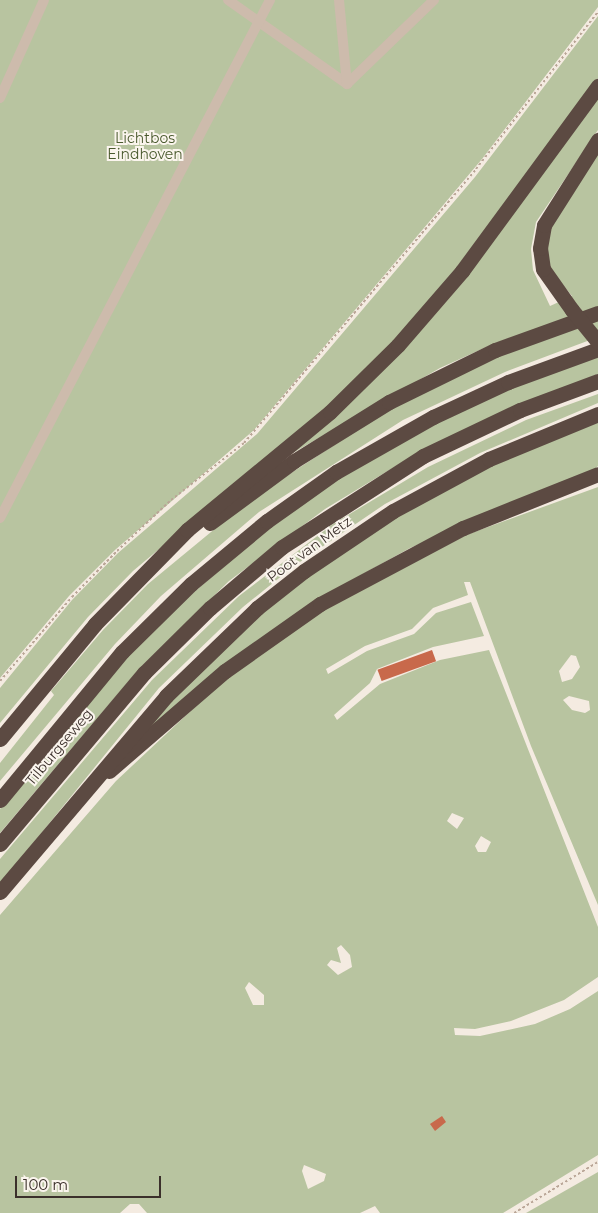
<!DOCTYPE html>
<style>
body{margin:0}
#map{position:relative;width:598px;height:1213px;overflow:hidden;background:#f4ebe1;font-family:Montserrat,sans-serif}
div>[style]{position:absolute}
.green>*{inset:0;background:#b8c4a0}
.building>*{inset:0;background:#c8694b;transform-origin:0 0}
.path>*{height:2px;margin-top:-1px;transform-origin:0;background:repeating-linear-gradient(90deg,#b9a596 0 2.5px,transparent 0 5px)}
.street>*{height:10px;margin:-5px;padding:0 5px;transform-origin:5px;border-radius:5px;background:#cdbbac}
.highway>*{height:15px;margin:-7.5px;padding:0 7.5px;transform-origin:7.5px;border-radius:7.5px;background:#5c4a42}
.highway-bridge>*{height:15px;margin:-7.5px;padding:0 7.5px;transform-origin:7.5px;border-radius:7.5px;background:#5c4a42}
span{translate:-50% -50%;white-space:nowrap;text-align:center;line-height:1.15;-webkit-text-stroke:4px #fbf5ee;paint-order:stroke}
.park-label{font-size:14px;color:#4a5a2e}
.street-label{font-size:14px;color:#3b302b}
.scale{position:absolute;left:15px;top:1176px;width:146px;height:22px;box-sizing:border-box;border:2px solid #3b302b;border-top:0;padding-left:6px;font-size:15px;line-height:18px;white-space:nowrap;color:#3b302b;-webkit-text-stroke:4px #fbf5ee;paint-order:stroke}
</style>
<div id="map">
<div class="green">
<i style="clip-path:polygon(0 0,598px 0,598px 7px,482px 159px,254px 430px,115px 550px,69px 596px,0 678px)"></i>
<i style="clip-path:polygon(598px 16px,598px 78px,457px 267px,395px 340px,327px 408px,133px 571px,88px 617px,0 723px,0 688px,72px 600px,118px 553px,257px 434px,475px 177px)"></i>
<i style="clip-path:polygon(598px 96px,598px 130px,536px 222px,531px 249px,533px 270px,550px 306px,572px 296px,550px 269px,547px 249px,551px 227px,598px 150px,598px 307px,493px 344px,440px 368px,291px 454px,334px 417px)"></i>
<i style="clip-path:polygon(598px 318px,598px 337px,505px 372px,403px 420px,259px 512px,161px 596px,115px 644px,0 781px,0 763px,54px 695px,51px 691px,103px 630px,148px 584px,251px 499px,393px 407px,497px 355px)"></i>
<i style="clip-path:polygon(598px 356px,598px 374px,419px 452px,325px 509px,229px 581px,139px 669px,0 833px,0 809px,127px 657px,172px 611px,270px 527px,315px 493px,410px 436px,510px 388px)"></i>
<i style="clip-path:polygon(598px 394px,598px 403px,480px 453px,385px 504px,294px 566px,243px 607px,159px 688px,0 884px,0 859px,152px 680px,239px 596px,333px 524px,428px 467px,526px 420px)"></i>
<i style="clip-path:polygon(598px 419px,598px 466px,594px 470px,410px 548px,318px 599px,107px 773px,172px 700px,252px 621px,303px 579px,394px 518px,485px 467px)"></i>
<i style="clip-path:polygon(evenodd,598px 487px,598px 905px,531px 746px,470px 582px,464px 582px,468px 595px,433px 608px,412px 629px,365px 646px,326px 669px,328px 674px,367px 651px,414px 634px,436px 613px,471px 602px,484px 636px,433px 647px,377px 669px,370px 683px,334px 715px,337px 720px,380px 684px,440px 660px,489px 650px,598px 927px,598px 977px,564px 1000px,511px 1021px,475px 1029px,454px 1028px,455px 1035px,480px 1036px,535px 1024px,570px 1009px,598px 991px,598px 1155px,503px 1213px,380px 1213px,375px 1206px,360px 1213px,147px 1213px,139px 1204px,130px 1204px,120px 1213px,0 1213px,0 915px,116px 781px,228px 676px,323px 609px,466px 535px,598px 487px,571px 655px,576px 656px,580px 667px,572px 679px,562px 682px,559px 671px,571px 655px,598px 487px,569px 696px,589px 701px,590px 710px,585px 713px,572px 710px,563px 700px,569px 696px,598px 487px,452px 813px,464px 818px,457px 829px,447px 821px,452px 813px,598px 487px,481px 836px,491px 842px,486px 852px,478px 852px,475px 846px,481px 836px,598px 487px,341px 945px,350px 955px,352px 967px,338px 975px,327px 965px,331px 960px,341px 963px,337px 948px,341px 945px,598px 487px,249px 982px,264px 995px,264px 1005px,253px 1005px,245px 988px,249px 982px,598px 487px,304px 1165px,326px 1174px,324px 1181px,308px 1189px,302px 1171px,304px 1165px)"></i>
<i style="clip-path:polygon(598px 1172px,598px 1213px,526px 1213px)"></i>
</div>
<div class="building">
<i style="left:432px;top:650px;width:12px;height:58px;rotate:70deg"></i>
<i style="clip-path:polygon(442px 1116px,446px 1122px,435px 1131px,430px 1124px)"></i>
</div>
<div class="path">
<i style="left:0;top:681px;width:111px;rotate:-49.4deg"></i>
<i style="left:72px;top:597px;width:64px;rotate:-45.6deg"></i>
<i style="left:117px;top:551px;width:74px;rotate:-43.4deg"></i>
<i style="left:171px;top:500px;width:93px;rotate:-38deg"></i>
<i style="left:244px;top:443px;width:359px;rotate:-49.7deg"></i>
<i style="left:476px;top:169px;width:199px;rotate:-52.2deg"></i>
<i style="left:514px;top:1213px;width:98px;rotate:-31.3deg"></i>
</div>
<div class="street">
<i style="left:228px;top:0;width:146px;rotate:35.2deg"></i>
<i style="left:339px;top:0;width:84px;rotate:84.6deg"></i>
<i style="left:347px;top:84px;width:121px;rotate:-44deg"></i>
<i style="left:0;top:98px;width:107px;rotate:-65.8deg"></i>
<i style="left:0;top:518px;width:584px;rotate:-62.47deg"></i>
</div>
<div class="highway">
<i style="left:572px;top:310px;width:50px;rotate:-125.3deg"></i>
<i style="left:543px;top:269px;width:21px;rotate:-98deg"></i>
<i style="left:540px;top:248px;width:23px;rotate:-80deg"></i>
<i style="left:544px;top:225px;width:101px;rotate:-57.6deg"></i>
<i style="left:210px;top:523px;width:104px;rotate:-36.4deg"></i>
<i style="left:294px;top:461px;width:112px;rotate:-31.8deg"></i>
<i style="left:389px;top:402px;width:118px;rotate:-26.1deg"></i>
<i style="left:495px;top:350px;width:109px;rotate:-19.8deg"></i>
<i style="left:0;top:739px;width:149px;rotate:-50.4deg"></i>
<i style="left:95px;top:624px;width:132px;rotate:-45.6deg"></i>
<i style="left:187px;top:530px;width:185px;rotate:-39.5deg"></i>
<i style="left:330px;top:412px;width:95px;rotate:-44.6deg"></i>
<i style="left:398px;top:345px;width:98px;rotate:-49.1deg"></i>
<i style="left:462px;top:271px;width:230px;rotate:-53.7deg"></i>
<i style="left:109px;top:771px;width:153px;rotate:-40.8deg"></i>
<i style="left:225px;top:671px;width:116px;rotate:-35.2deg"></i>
<i style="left:320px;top:604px;width:162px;rotate:-28deg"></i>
<i style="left:463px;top:528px;width:145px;rotate:-21.8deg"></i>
<i style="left:0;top:800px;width:192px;rotate:-50.5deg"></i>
<i style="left:122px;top:652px;width:97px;rotate:-44.6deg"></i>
<i style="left:191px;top:584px;width:99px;rotate:-39.7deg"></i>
<i style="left:267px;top:521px;width:85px;rotate:-35.4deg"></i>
<i style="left:336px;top:472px;width:112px;rotate:-29.6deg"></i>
<i style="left:433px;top:417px;width:83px;rotate:-25deg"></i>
<i style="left:508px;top:382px;width:96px;rotate:-20.1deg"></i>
<i style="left:0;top:844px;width:224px;rotate:-49.9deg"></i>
<i style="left:144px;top:673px;width:93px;rotate:-44.6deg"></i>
<i style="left:210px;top:608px;width:94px;rotate:-40.3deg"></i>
<i style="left:282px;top:547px;width:168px;rotate:-32.8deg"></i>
<i style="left:423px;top:456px;width:107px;rotate:-25.4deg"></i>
<i style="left:520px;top:410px;width:83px;rotate:-20.4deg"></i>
<i style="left:0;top:892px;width:257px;rotate:-49.7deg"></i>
<i style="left:166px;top:696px;width:127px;rotate:-44deg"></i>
<i style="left:257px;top:608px;width:60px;rotate:-38.2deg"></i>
<i style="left:304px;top:571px;width:107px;rotate:-34deg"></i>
<i style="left:393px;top:511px;width:109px;rotate:-28.4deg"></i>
<i style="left:489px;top:459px;width:118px;rotate:-22.4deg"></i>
</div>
<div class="highway-bridge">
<i style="left:572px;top:310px;width:41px;rotate:50.9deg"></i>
</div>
<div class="park-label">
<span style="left:145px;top:146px">Lichtbos<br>Eindhoven</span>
</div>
<div class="street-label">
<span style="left:309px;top:549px;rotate:-36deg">Poot van Metz</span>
<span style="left:59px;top:747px;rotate:-50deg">Tilburgseweg</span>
</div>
<div class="scale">100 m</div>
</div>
